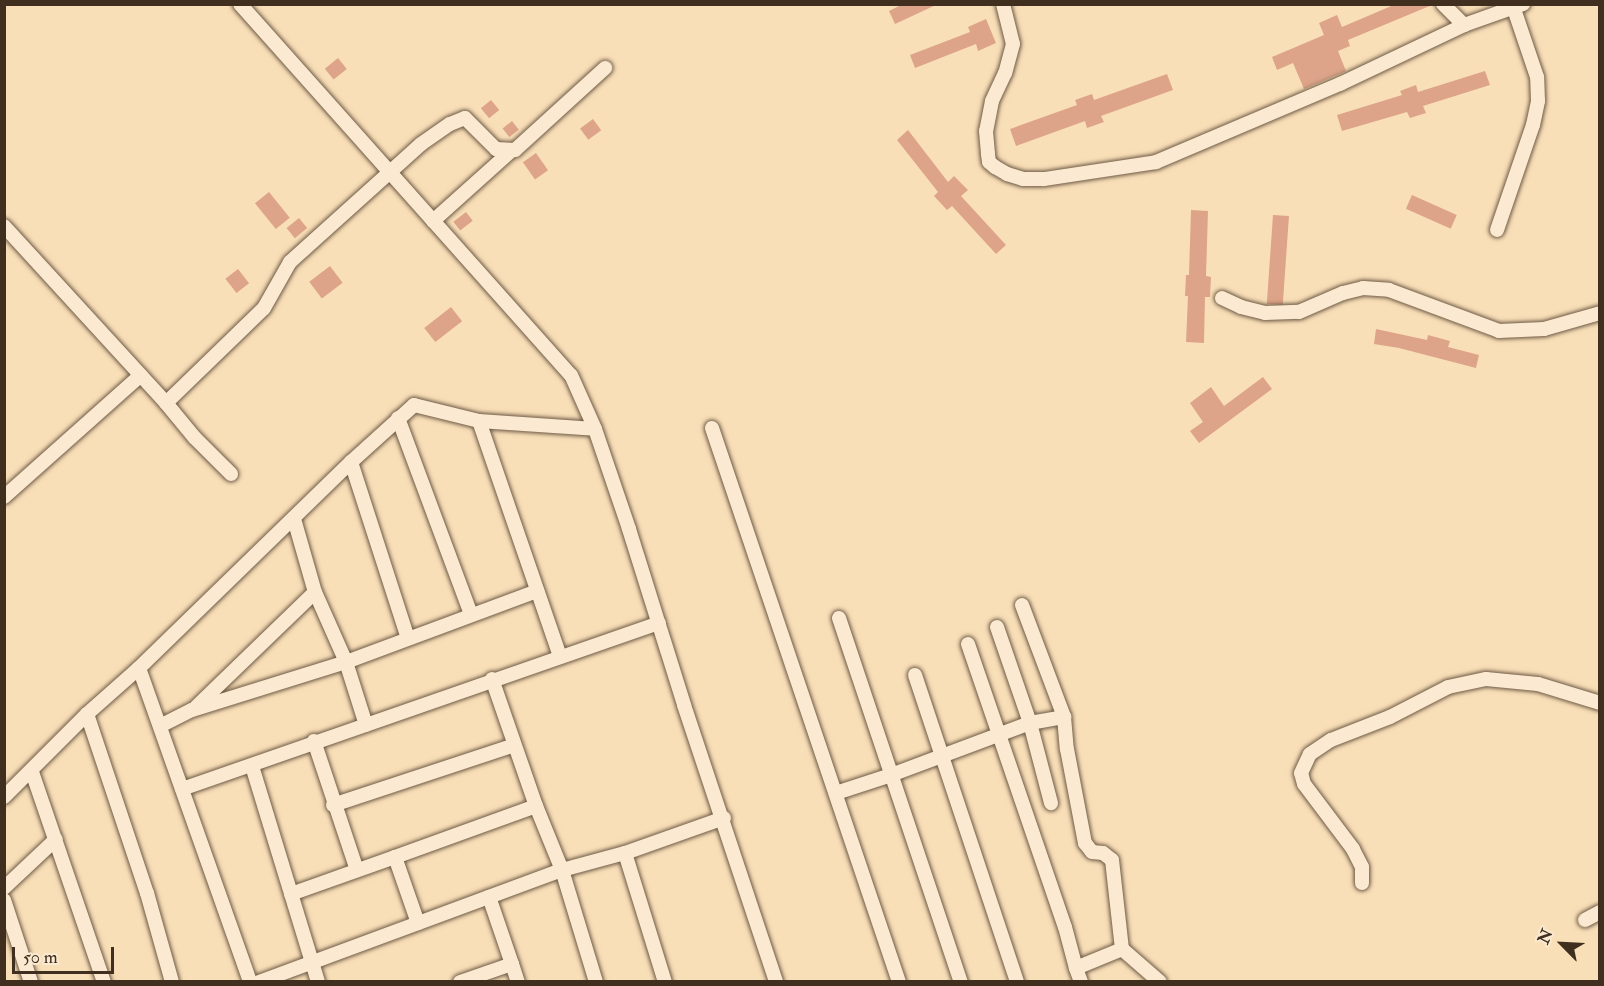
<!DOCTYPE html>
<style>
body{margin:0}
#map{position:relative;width:1604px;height:986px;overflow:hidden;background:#f9dfb8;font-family:"IM FELL Double Pica",serif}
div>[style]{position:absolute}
.building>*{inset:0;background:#dda489;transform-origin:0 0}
.roads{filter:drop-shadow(0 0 2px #6e5a45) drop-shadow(0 0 2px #6e5a45)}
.minor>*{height:14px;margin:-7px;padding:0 7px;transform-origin:7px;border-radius:7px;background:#fbead1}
span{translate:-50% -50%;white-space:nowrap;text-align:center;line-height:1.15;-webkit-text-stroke:6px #fbead1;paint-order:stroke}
.frame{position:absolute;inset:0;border:6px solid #402e1f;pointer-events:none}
.north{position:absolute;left:1532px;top:914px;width:60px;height:60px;-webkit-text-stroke:4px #fbead1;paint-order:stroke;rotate:294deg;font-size:16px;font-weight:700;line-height:24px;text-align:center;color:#402e1f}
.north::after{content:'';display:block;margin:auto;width:21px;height:27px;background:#402e1f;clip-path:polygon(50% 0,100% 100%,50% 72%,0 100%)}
.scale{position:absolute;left:12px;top:947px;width:102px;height:27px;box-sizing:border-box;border:3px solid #402e1f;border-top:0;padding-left:8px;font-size:18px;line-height:21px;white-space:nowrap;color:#402e1f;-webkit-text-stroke:4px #fbead1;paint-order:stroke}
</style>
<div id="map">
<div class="building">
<i style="clip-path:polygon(903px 4px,938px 4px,895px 24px,889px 11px)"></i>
<i style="clip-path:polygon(1396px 4px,1432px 5px,1348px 40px,1350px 46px,1338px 51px,1346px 71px,1304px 89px,1293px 63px,1277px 70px,1272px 57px,1324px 35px,1319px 23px,1337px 15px,1342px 27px)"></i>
<i style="clip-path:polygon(986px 19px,996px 43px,978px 51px,976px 44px,915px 68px,910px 55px,970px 32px,968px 27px)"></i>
<i style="left:338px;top:58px;width:14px;height:17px;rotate:51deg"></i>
<i style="clip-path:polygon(1485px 71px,1490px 85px,1423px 106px,1426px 113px,1410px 118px,1407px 112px,1342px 131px,1337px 115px,1402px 95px,1400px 91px,1416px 85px,1418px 92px)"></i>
<i style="clip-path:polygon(1167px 74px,1173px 90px,1101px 116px,1104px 122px,1087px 128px,1085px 121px,1016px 146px,1010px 129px,1077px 105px,1075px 100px,1092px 94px,1094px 100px)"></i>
<i style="left:491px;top:100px;width:13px;height:13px;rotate:51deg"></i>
<i style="left:593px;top:119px;width:14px;height:16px;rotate:54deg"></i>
<i style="left:512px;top:121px;width:11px;height:12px;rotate:52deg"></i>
<i style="clip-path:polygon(908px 130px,948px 182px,954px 176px,968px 190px,961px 196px,1006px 245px,996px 254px,952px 206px,947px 210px,934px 196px,938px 192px,897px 140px)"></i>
<i style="left:536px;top:153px;width:21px;height:16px;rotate:55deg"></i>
<i style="left:269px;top:192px;width:33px;height:18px;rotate:51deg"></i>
<i style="left:1412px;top:195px;width:49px;height:15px;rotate:24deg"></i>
<i style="clip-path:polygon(1191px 210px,1208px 211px,1206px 276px,1211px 277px,1210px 297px,1205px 297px,1204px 343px,1186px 342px,1188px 296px,1185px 296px,1186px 275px,1189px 275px)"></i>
<i style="left:466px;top:212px;width:11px;height:16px;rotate:52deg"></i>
<i style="left:1273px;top:215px;width:16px;height:89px;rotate:4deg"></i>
<i style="left:299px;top:218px;width:13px;height:16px;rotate:51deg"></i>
<i style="left:330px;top:266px;width:21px;height:26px;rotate:53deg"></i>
<i style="left:238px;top:269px;width:18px;height:16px;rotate:52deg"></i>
<i style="left:451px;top:307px;width:18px;height:34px;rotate:52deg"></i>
<i style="clip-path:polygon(1376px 329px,1427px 340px,1428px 335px,1450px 341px,1448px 347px,1479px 355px,1476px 368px,1399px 348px,1374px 344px)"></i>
<i style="clip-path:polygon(1263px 377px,1272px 389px,1199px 443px,1190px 431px,1203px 422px,1190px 403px,1211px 387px,1224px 406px)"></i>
</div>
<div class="roads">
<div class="minor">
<i style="left:240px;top:4px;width:497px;rotate:48.3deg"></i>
<i style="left:571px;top:375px;width:59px;rotate:66deg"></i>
<i style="left:595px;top:429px;width:106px;rotate:71.2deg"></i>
<i style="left:629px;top:529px;width:184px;rotate:72.6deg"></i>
<i style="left:684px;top:705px;width:292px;rotate:71.6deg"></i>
<i style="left:1003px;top:4px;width:41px;rotate:76deg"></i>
<i style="left:1013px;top:44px;width:30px;rotate:105deg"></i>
<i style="left:1005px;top:73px;width:31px;rotate:115deg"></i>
<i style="left:992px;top:101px;width:31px;rotate:101deg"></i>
<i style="left:986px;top:131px;width:23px;rotate:85deg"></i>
<i style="left:988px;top:154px;width:8px;rotate:83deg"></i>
<i style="left:989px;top:162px;width:8px;rotate:40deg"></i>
<i style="left:995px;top:167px;width:14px;rotate:30deg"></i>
<i style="left:1007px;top:174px;width:17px;rotate:17deg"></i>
<i style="left:1023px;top:179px;width:21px"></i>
<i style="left:1044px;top:179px;width:113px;rotate:-8.6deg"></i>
<i style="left:1156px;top:162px;width:200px;rotate:-23deg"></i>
<i style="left:1340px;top:84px;width:137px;rotate:-25.4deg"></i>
<i style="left:1464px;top:25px;width:63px;rotate:-19.6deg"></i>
<i style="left:1443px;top:4px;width:30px;rotate:45deg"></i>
<i style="left:433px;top:221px;width:105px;rotate:-41.9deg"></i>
<i style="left:4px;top:226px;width:240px;rotate:47.5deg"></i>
<i style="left:166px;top:403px;width:136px;rotate:-44.1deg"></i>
<i style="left:264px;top:308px;width:53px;rotate:-60.5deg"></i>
<i style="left:290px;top:262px;width:176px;rotate:-42deg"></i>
<i style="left:421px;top:144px;width:35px;rotate:-35deg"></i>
<i style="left:450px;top:124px;width:16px;rotate:-22deg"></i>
<i style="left:465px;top:118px;width:44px;rotate:45deg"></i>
<i style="left:496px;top:149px;width:19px;rotate:3deg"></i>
<i style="left:515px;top:150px;width:122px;rotate:-42.3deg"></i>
<i style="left:1497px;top:230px;width:111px;rotate:-71.1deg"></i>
<i style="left:1533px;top:125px;width:25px;rotate:-78deg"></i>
<i style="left:1538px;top:101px;width:24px;rotate:-92deg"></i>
<i style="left:1537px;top:77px;width:72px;rotate:-108.7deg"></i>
<i style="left:1222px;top:298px;width:21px;rotate:25deg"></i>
<i style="left:1241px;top:307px;width:25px;rotate:14deg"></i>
<i style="left:1265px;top:313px;width:34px;rotate:-2deg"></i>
<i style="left:1299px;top:312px;width:48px;rotate:-23.4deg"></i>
<i style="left:1343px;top:293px;width:21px;rotate:-14deg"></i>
<i style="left:1363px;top:288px;width:26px;rotate:4deg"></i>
<i style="left:1389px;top:290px;width:117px;rotate:20.4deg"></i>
<i style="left:1499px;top:331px;width:45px;rotate:-2.5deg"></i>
<i style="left:1544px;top:329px;width:58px;rotate:-15.9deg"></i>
<i style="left:166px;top:403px;width:45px;rotate:50.4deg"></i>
<i style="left:195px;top:438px;width:51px;rotate:45deg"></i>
<i style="left:398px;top:418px;width:209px;rotate:69.6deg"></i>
<i style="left:479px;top:421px;width:249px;rotate:71deg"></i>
<i style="left:712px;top:428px;width:585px;rotate:71.35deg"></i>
<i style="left:351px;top:462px;width:185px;rotate:72.1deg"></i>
<i style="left:4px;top:497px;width:183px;rotate:-41.7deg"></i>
<i style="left:294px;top:519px;width:76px;rotate:74deg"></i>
<i style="left:315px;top:592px;width:77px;rotate:66.1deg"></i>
<i style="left:346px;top:662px;width:66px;rotate:72.4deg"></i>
<i style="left:1022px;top:605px;width:120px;rotate:69.4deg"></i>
<i style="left:1064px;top:717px;width:32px;rotate:85deg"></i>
<i style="left:1067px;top:749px;width:96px;rotate:79.2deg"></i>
<i style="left:1085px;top:843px;width:11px;rotate:52deg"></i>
<i style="left:1092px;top:852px;width:11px;rotate:5deg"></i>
<i style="left:1103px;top:853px;width:11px;rotate:38deg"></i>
<i style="left:1112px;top:860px;width:90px;rotate:83.6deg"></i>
<i style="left:839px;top:618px;width:384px;rotate:71.5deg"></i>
<i style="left:997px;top:627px;width:102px;rotate:71deg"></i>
<i style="left:1030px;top:723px;width:83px;rotate:75.3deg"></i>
<i style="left:968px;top:644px;width:299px;rotate:71.1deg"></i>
<i style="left:1065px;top:927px;width:42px;rotate:75deg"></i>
<i style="left:139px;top:668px;width:333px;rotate:70.5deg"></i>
<i style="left:915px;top:675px;width:324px;rotate:71.6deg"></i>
<i style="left:492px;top:679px;width:134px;rotate:70.9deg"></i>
<i style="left:536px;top:806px;width:69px;rotate:67.9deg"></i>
<i style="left:562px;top:870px;width:117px;rotate:73.1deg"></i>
<i style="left:196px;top:707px;width:165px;rotate:-44deg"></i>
<i style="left:87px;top:714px;width:189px;rotate:71.5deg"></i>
<i style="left:147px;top:893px;width:92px;rotate:74.3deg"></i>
<i style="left:160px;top:726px;width:36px;rotate:-27deg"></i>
<i style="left:192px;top:710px;width:161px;rotate:-17.3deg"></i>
<i style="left:346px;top:662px;width:204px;rotate:-20.4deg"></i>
<i style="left:314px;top:741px;width:136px;rotate:71.6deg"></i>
<i style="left:252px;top:766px;width:226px;rotate:73deg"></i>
<i style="left:32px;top:772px;width:222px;rotate:71.1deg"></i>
<i style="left:182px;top:789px;width:505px;rotate:-19.19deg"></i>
<i style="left:836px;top:793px;width:58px;rotate:-18.1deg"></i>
<i style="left:891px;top:775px;width:148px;rotate:-20.5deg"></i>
<i style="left:1030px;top:723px;width:35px;rotate:-10deg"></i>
<i style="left:4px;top:797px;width:117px;rotate:-45deg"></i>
<i style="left:87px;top:714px;width:69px;rotate:-41.5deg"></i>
<i style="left:139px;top:668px;width:296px;rotate:-44.2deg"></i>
<i style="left:351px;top:462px;width:85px;rotate:-42.1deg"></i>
<i style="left:414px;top:405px;width:67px;rotate:13.8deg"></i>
<i style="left:479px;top:421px;width:116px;rotate:3.9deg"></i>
<i style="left:333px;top:805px;width:191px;rotate:-18.3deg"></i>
<i style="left:625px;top:853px;width:135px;rotate:72.8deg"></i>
<i style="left:395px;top:857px;width:150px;rotate:-19.9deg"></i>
<i style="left:1362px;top:883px;width:16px;rotate:-90deg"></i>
<i style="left:1362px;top:867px;width:20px;rotate:-117deg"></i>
<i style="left:1353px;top:849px;width:81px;rotate:-127deg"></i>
<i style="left:1304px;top:784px;width:11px;rotate:-105deg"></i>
<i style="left:1301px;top:773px;width:21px;rotate:-65deg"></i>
<i style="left:1310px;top:754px;width:25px;rotate:-34deg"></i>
<i style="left:1331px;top:740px;width:63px;rotate:-21.3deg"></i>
<i style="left:1390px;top:717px;width:65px;rotate:-27.3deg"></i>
<i style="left:1448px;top:687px;width:39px;rotate:-12deg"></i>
<i style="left:1486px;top:679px;width:52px;rotate:5.5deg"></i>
<i style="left:1538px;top:684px;width:65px;rotate:17deg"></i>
<i style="left:4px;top:888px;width:71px;rotate:-43.3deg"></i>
<i style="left:291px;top:894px;width:110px;rotate:-19.6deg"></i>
<i style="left:395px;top:857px;width:70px;rotate:70.8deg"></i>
<i style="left:4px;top:900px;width:86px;rotate:71.8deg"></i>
<i style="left:1585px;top:920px;width:17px;rotate:-28deg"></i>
<i style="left:512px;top:964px;width:19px;rotate:72deg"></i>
<i style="left:259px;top:982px;width:323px;rotate:-20.3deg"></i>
<i style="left:562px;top:870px;width:65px;rotate:-15.1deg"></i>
<i style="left:625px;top:853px;width:105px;rotate:-19.5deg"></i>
<i style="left:460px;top:982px;width:55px;rotate:-19.1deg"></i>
<i style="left:512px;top:964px;width:71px;rotate:-108.9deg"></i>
<i style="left:1081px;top:982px;width:15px;rotate:-110deg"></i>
<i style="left:1076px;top:968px;width:50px;rotate:-22.4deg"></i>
<i style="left:1122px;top:949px;width:50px;rotate:41deg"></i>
</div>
</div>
<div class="frame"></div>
<div class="north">N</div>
<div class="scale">50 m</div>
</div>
